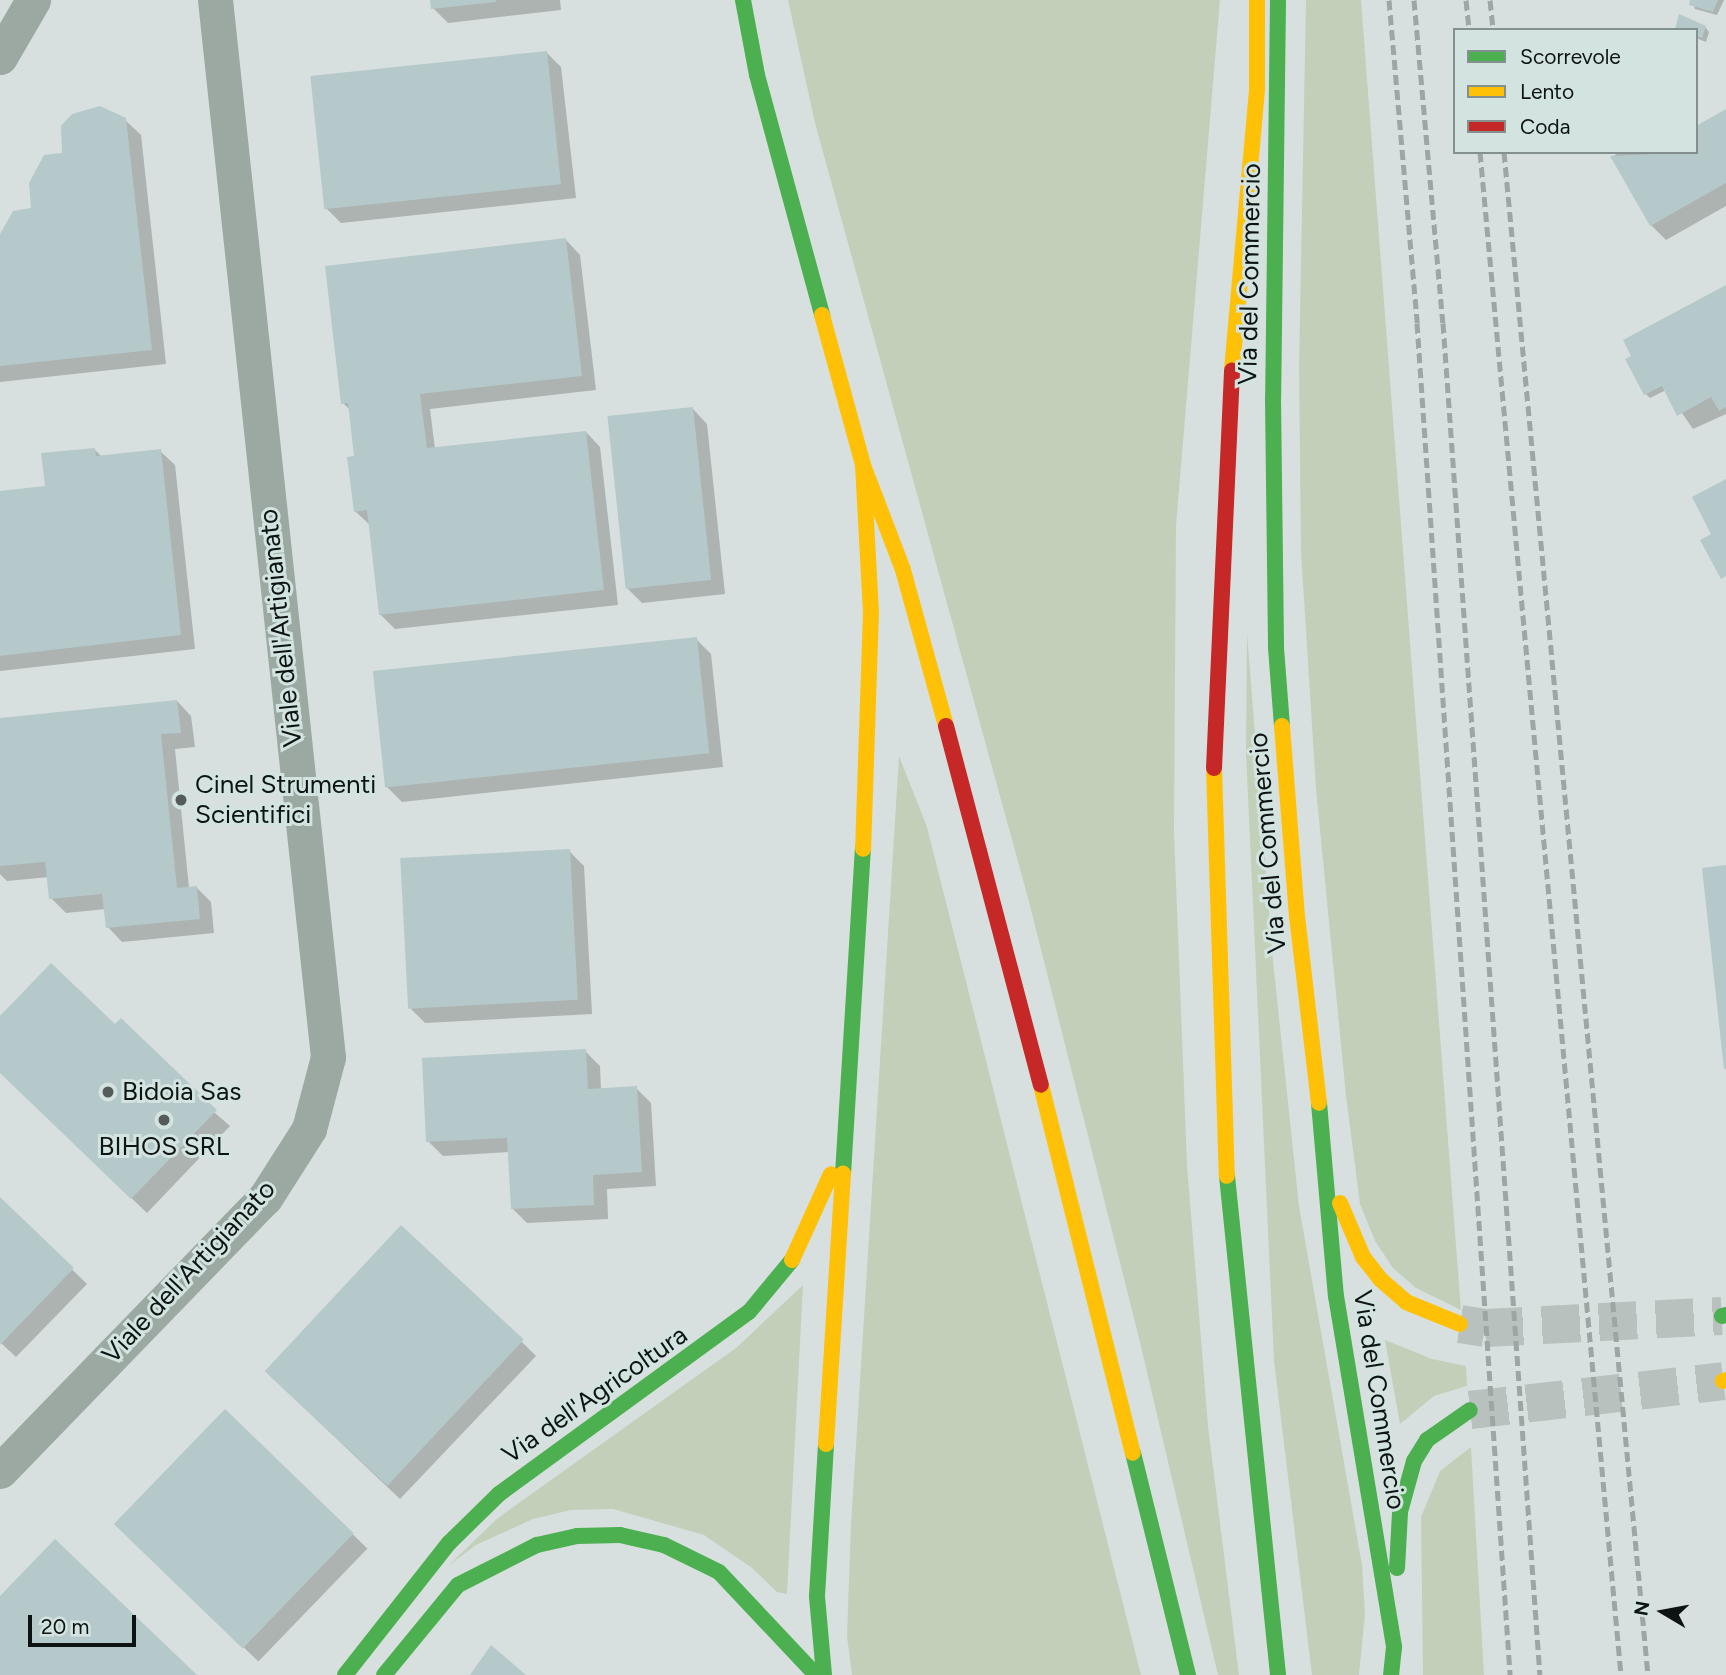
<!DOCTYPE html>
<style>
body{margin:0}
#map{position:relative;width:1726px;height:1675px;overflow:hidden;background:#d7e0de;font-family:Figtree,sans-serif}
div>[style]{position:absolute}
.green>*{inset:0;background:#c3d0b9}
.shadow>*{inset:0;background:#0003;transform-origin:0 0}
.building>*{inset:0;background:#b5c8ca;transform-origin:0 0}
.primary-tunnel>*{height:38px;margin-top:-19px;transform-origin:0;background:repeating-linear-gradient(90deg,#b9c1bf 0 38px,transparent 0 57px)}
.street>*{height:35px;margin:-17.5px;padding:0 17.5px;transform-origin:17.5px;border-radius:17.5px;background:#9ca9a2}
.fast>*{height:16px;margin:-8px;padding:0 8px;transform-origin:8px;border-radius:8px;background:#4caf50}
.slow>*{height:16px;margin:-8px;padding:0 8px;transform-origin:8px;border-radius:8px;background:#ffc107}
.jam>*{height:16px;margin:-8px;padding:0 8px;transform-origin:8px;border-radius:8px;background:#c62828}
.rail>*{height:5px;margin-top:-2.5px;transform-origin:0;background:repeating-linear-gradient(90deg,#9da6a2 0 10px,transparent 0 15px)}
.dots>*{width:19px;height:19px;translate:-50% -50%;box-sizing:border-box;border:4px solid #d3e4e0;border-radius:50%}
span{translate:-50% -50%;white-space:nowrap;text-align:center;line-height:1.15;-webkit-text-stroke:6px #d3e4e0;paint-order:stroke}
.street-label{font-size:26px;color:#0d1312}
.poi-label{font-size:26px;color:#0d1312}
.left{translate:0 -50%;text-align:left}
.legend{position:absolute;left:1453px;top:28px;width:245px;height:126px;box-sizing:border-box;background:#d3e4e0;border:2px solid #84908e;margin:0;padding:9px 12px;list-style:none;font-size:21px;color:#0d1312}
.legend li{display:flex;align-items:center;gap:14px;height:35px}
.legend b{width:35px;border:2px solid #84908e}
.north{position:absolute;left:1628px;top:1577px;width:70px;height:70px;-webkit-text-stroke:5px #d3e4e0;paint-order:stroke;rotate:280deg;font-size:19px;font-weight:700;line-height:28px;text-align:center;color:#0d1312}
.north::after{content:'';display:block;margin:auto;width:24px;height:32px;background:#0d1312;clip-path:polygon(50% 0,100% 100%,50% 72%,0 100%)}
.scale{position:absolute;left:28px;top:1615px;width:108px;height:32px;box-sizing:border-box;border:4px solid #0d1312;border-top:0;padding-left:9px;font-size:21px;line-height:24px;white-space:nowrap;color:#0d1312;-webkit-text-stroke:5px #d3e4e0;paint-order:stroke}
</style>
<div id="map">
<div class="green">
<i style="clip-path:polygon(788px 0,1220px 0,1176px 526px,1174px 832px,1187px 1164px,1208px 1426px,1239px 1675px,1218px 1675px,1139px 1338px,1028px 898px,815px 123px)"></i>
<i style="clip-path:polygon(1306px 0,1361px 0,1461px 1310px,1416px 1288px,1393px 1268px,1375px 1241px,1360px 1204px,1346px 1096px,1316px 789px,1301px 552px,1299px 368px)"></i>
<i style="clip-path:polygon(1247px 633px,1273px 961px,1299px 1206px,1362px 1565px,1365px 1614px,1359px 1675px,1312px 1675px,1274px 1361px,1246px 753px)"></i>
<i style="clip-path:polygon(899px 756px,927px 827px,1141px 1675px,852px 1675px,847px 1636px,851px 1525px)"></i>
<i style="clip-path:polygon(803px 1285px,787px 1594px,777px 1592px,752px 1568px,704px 1535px,613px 1509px,571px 1510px,533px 1519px,476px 1545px,448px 1566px,498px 1518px,736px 1348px)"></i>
<i style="clip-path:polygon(1385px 1340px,1432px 1359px,1466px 1366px,1467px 1386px,1434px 1396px,1400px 1424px)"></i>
<i style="clip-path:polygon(1471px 1447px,1484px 1675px,1423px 1675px,1421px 1517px,1440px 1471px)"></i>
</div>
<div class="shadow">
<i style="clip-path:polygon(432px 0,560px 0,561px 10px,448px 23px,433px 8px)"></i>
<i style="clip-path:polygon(1692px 0,1724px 0,1717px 15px,1695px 9px)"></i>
<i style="clip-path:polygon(1705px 27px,1709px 32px,1706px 42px,1696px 38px,1696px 30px,1677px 28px)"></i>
<i style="clip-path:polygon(547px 53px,561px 67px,576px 198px,341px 223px,326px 208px)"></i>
<i style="clip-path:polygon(1726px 111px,1726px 206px,1666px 240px,1651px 225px,1612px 157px,1620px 152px,1696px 152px)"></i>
<i style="clip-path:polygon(125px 120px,141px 135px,166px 364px,0 382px,0 237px)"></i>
<i style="clip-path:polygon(566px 240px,580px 255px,596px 390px,430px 409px,435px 449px,586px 432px,600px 447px,618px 605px,395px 629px,380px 614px,371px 526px,355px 511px,358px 457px,351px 411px,343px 403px)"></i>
<i style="clip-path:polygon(1726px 287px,1726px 414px,1693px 429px,1666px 390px,1650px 398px,1646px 394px,1634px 357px)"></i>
<i style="clip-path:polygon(693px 409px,707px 424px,725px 594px,642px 603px,627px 588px)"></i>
<i style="clip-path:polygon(94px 449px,102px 457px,160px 451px,175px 465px,195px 649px,0 671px,0 493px,47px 487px)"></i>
<i style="clip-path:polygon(696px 639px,711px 654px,723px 767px,402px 802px,387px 787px)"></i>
<i style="clip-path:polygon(177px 701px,191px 716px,195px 747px,175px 749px,189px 888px,196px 887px,211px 902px,214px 933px,122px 942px,108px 927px,106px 909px,66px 913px,51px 898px,49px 877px,7px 881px,0 874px,0 720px)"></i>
<i style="clip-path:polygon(569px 851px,584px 866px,592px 1014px,425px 1023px,411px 1009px)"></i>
<i style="clip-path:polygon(0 1019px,115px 1026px,230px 1126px,147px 1213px,0 1072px)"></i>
<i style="clip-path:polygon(585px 1051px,600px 1066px,601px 1090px,636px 1088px,651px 1103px,656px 1186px,607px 1189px,608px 1219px,527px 1223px,512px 1208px,509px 1152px,443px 1156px,428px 1141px)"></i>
<i style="clip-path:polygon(0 1199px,87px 1284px,16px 1357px,0 1342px)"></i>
<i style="clip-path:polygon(522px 1342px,536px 1356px,400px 1499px,280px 1385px)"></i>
<i style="left:225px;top:1411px;width:198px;height:157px;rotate:44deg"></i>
</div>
<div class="building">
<i style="clip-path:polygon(430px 0,496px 0,496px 2px,431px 9px)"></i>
<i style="clip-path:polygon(1690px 0,1718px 0,1713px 12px,1689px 5px)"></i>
<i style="clip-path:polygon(1679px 14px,1706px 26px,1702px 38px,1696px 36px,1696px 30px,1675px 29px)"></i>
<i style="left:547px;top:51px;width:134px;height:238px;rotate:84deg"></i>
<i style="clip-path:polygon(100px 106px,126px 118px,152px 350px,0 366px,0 234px,13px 211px,31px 208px,29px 183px,44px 155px,62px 153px,61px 126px,72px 114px)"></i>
<i style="clip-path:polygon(1726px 109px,1726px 183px,1650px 226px,1610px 156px,1696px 152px,1696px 126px)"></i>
<i style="clip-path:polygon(566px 238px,582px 376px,420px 394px,427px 448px,586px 431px,604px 590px,379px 615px,367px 510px,354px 512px,347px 457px,354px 456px,348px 403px,341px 404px,325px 266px)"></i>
<i style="clip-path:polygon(1726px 285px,1726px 407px,1719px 411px,1711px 397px,1677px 416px,1662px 386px,1644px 395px,1625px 359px,1631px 356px,1623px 340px)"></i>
<i style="left:693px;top:407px;width:174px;height:86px;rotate:84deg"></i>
<i style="clip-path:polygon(95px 448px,96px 456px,161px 449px,181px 635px,0 656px,0 491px,45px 486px,41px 453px)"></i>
<i style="clip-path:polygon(1726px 479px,1726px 576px,1721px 579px,1700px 540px,1711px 534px,1692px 497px)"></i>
<i style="left:697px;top:637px;width:117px;height:326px;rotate:84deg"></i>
<i style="clip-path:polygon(177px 700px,181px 733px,161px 734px,177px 888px,197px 886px,200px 919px,106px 928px,102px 894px,49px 899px,45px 862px,0 866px,0 718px)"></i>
<i style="left:570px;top:849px;width:151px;height:170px;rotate:87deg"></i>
<i style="clip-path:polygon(1726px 865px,1726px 1069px,1724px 1069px,1702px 868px)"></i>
<i style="clip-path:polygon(51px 963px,115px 1024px,121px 1018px,217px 1110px,131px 1199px,0 1073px,0 1016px)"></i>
<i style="clip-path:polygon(586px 1049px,588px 1089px,637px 1086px,642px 1172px,593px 1175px,594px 1205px,511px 1209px,507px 1138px,426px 1142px,422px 1058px)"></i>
<i style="clip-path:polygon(0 1197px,74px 1268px,0 1345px)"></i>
<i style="left:401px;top:1225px;width:168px;height:200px;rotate:43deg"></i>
<i style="left:225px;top:1409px;width:179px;height:160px;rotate:44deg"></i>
<i style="clip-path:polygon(55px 1539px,197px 1675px,0 1675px,0 1596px)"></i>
<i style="clip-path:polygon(491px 1645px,526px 1675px,470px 1675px)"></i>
</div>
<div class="primary-tunnel">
<i style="left:1460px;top:1324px;width:25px;rotate:9deg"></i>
<i style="left:1485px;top:1328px;width:237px;rotate:-2.9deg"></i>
<i style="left:1470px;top:1410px;width:255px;rotate:-6.5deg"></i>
</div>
<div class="street">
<i style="left:0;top:57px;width:66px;rotate:-59.9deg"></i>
<i style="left:0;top:1471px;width:380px;rotate:-45.9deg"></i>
<i style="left:265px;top:1198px;width:82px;rotate:-57.5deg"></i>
<i style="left:309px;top:1129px;width:74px;rotate:-75.2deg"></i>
<i style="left:328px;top:1057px;width:1063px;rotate:-96.1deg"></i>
</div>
<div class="fast">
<i style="left:743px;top:0;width:76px;rotate:79.4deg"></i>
<i style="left:757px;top:75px;width:249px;rotate:74.8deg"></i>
<i style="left:1278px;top:0;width:399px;rotate:90.7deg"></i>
<i style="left:1273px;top:399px;width:249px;rotate:89.3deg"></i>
<i style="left:1276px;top:648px;width:78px;rotate:85.6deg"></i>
<i style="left:1319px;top:1103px;width:194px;rotate:85deg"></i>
<i style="left:1336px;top:1296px;width:356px;rotate:80.6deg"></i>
<i style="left:1394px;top:1647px;width:28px;rotate:96deg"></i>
<i style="left:843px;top:1174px;width:326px;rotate:-86.5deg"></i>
<i style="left:1227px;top:1176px;width:502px;rotate:84.16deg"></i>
<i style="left:1722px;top:1316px;width:4px;rotate:-14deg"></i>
<i style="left:1133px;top:1453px;width:229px;rotate:76.1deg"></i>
<i style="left:1397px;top:1568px;width:56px;rotate:-86.9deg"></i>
<i style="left:1400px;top:1512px;width:53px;rotate:-74.6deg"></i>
<i style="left:1414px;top:1461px;width:25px;rotate:-58deg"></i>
<i style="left:1427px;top:1440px;width:52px;rotate:-34.9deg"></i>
<i style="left:345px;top:1675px;width:168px;rotate:-51.8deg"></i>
<i style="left:449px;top:1543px;width:70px;rotate:-44.4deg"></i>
<i style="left:499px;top:1494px;width:309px;rotate:-36.1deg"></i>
<i style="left:749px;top:1312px;width:67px;rotate:-50.4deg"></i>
<i style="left:384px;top:1675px;width:117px;rotate:-50.6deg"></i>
<i style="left:458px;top:1585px;width:89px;rotate:-26.9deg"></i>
<i style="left:537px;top:1545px;width:41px;rotate:-12.7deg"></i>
<i style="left:577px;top:1536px;width:43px;rotate:-1.3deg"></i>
<i style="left:620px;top:1535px;width:45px;rotate:12.8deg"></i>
<i style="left:664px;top:1545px;width:61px;rotate:26.1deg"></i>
<i style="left:719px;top:1572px;width:141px;rotate:46.7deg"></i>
<i style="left:824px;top:1675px;width:79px;rotate:-95.1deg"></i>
<i style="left:817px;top:1596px;width:152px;rotate:-86.6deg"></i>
</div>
<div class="slow">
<i style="left:822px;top:315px;width:156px;rotate:74.7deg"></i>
<i style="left:863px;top:465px;width:146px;rotate:86.9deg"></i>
<i style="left:871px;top:611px;width:238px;rotate:91.9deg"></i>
<i style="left:1232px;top:370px;width:282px;rotate:-84.9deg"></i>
<i style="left:1257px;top:89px;width:89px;rotate:-90deg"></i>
<i style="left:863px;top:465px;width:112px;rotate:69.1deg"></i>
<i style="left:903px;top:570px;width:162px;rotate:74.6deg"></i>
<i style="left:1282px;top:726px;width:191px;rotate:85.5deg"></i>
<i style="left:1297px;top:916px;width:188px;rotate:83.3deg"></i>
<i style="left:1214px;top:768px;width:408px;rotate:88.2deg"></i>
<i style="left:1041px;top:1085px;width:379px;rotate:76deg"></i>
<i style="left:1340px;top:1203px;width:59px;rotate:66.9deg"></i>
<i style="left:1363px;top:1257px;width:28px;rotate:52deg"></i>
<i style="left:1380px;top:1279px;width:35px;rotate:41deg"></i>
<i style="left:1406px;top:1302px;width:58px;rotate:22.2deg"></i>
<i style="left:792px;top:1260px;width:94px;rotate:-65.6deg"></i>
<i style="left:1723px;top:1381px;width:3px;rotate:-18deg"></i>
<i style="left:826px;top:1444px;width:271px;rotate:-86.4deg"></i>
</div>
<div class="jam">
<i style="left:946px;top:726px;width:371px;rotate:75.2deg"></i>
<i style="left:1214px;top:768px;width:398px;rotate:-87.4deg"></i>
</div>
<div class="rail">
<i style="left:1389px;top:0;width:324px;rotate:85deg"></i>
<i style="left:1417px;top:323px;width:1355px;rotate:86.06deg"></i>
<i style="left:1414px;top:0;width:324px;rotate:84.9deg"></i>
<i style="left:1443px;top:323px;width:1355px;rotate:85.9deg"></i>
<i style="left:1466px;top:0;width:30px;rotate:84deg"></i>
<i style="left:1490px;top:0;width:30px;rotate:84deg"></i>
<i style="left:1480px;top:152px;width:1530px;rotate:84.71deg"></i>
<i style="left:1504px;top:152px;width:1530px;rotate:84.6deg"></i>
</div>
<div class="dots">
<i style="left:181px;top:800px;background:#545b59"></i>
<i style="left:108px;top:1092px;background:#545b59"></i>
<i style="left:164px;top:1120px;background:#545b59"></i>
</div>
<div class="street-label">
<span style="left:1250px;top:274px;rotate:-89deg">Via del Commercio</span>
<span style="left:281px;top:628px;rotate:-96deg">Viale dell'Artigianato</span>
<span style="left:1268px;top:843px;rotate:-95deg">Via del Commercio</span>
<span style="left:189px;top:1272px;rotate:-47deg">Viale dell'Artigianato</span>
<span style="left:595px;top:1395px;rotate:-35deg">Via dell'Agricoltura</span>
<span style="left:1379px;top:1400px;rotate:81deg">Via del Commercio</span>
</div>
<div class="poi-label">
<span class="left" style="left:195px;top:800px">Cinel Strumenti<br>Scientifici</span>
<span class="left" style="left:122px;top:1092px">Bidoia Sas</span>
<span style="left:164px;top:1147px">BIHOS SRL</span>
</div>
<ul class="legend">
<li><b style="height:9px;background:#4caf50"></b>Scorrevole</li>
<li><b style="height:9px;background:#ffc107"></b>Lento</li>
<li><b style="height:9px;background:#c62828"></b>Coda</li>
</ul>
<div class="north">N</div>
<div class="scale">20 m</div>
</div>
